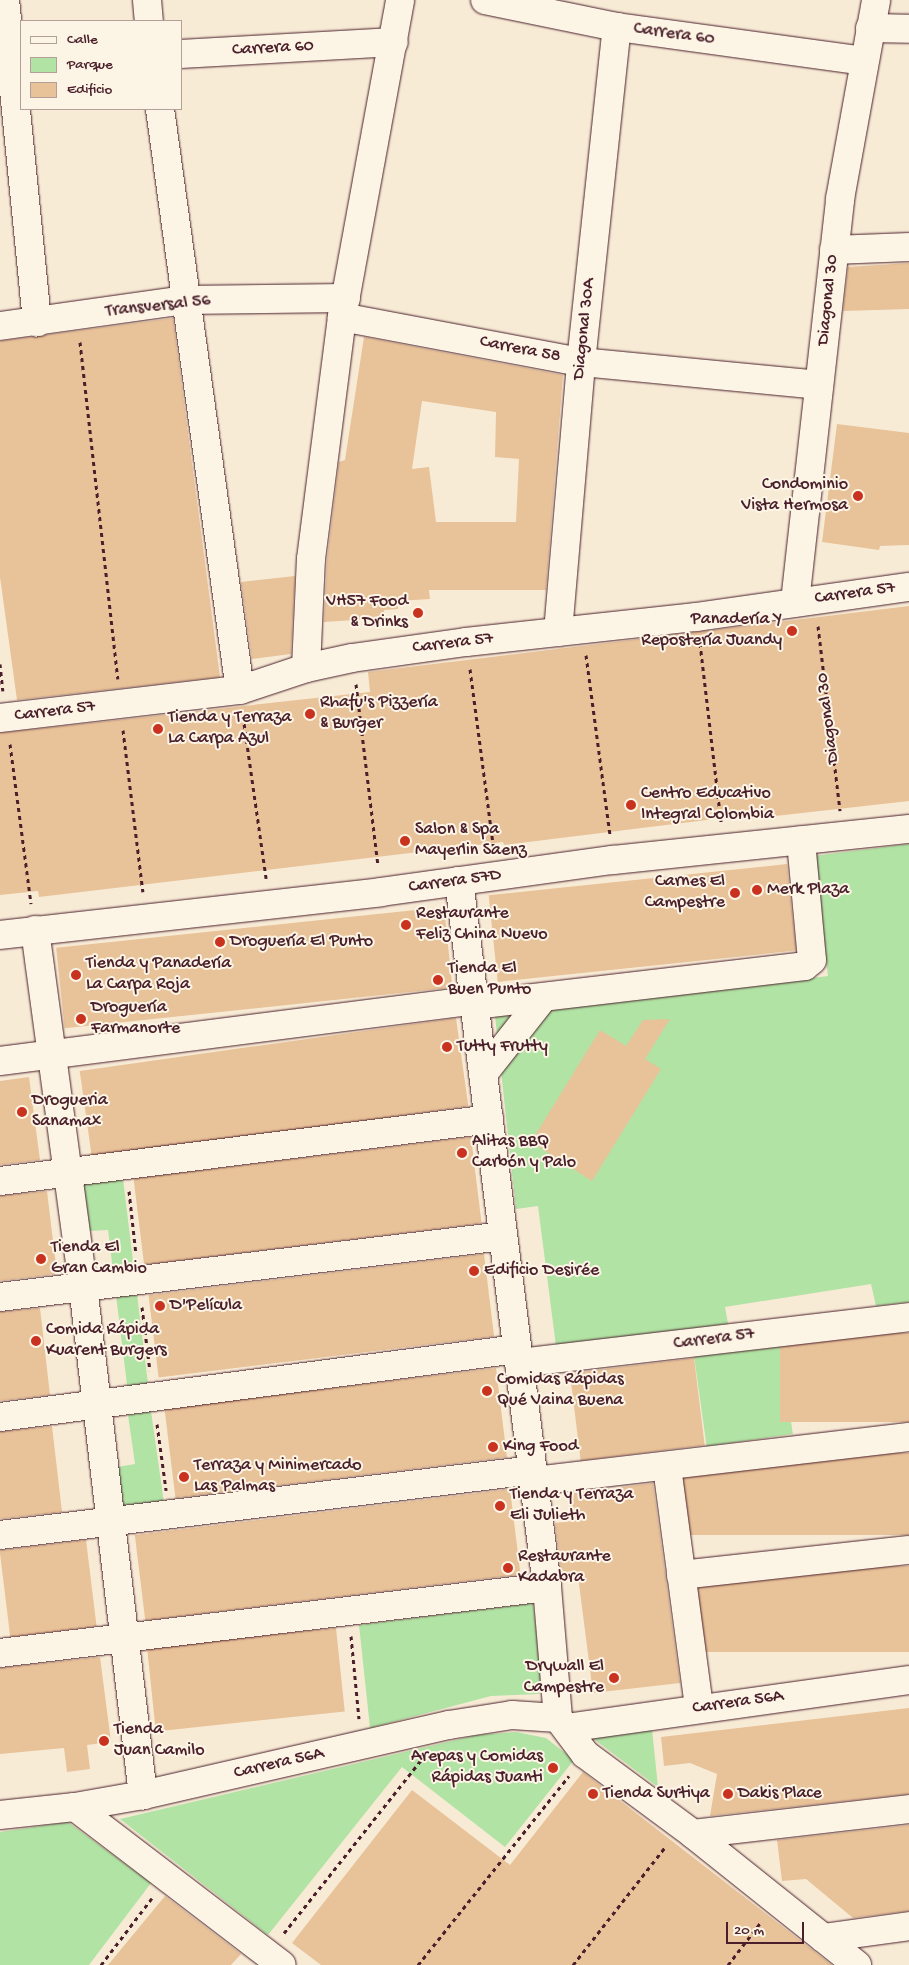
<!DOCTYPE html>
<meta charset="utf-8">
<style>
body{margin:0}
#map{position:relative;width:909px;height:1965px;overflow:hidden;background:#f8ebd6;font-family:"Gochi Hand",sans-serif}
div>[style]{position:absolute}
.green>*{inset:0;background:#b1e3a4;transform-origin:0 0}
.building>*{inset:0;background:#e8c299;transform-origin:0 0}
.path>*{height:3px;margin-top:-1.5px;transform-origin:0;background:repeating-linear-gradient(90deg,#4a1f2b 0 4px,transparent 0 8px)}
.roads{filter:drop-shadow(0 0 1px #4a1f2b) drop-shadow(0 0 1px #4a1f2b)}
.minor>*{height:28px;margin:-14px;padding:0 14px;transform-origin:14px;border-radius:14px;background:#fcf5e5}
.dots>*{width:14px;height:14px;translate:-50% -50%;box-sizing:border-box;border:2px solid #fcf5e5;border-radius:50%}
span{translate:-50% -50%;white-space:nowrap;text-align:center;line-height:1.15;-webkit-text-stroke:4px #fcf5e5;paint-order:stroke}
.street-label{font-size:18px;color:#4a1f2b}
.poi-label{font-size:18px;color:#4a1f2b}
.right{translate:-100% -50%;text-align:right}
.left{translate:0 -50%;text-align:left}
.legend{position:absolute;left:20px;top:20px;width:162px;height:90px;box-sizing:border-box;background:#fcf5e5;border:1px solid #b59f9b;margin:0;padding:6px 9px;list-style:none;font-size:15px;color:#4a1f2b}
.legend li{display:flex;align-items:center;gap:10px;height:25px}
.legend b{width:25px;border:1px solid #b59f9b}
.scale{position:absolute;left:726px;top:1922px;width:78px;height:22px;box-sizing:border-box;border:2px solid #4a1f2b;border-top:0;padding-left:6px;font-size:15px;line-height:18px;white-space:nowrap;color:#4a1f2b;-webkit-text-stroke:4px #fcf5e5;paint-order:stroke}
</style>
<div id="map">
<div class="green">
<i style="clip-path:polygon(909px 844px,909px 1302px,876px 1306px,871px 1284px,725px 1307px,729px 1329px,557px 1354px,538px 1206px,516px 1209px,495px 1016px,828px 976px,813px 856px)"></i>
<i style="clip-path:polygon(123px 1179px,134px 1269px,113px 1271px,108px 1230px,89px 1231px,83px 1184px)"></i>
<i style="left:137px;top:1294px;width:98px;height:21px;rotate:83deg"></i>
<i style="left:780px;top:1343px;width:92px;height:87px;rotate:82deg"></i>
<i style="clip-path:polygon(151px 1411px,164px 1503px,124px 1509px,117px 1467px,135px 1464px,128px 1415px)"></i>
<i style="clip-path:polygon(533px 1603px,541px 1674px,539px 1694px,491px 1696px,370px 1728px,359px 1625px)"></i>
<i style="clip-path:polygon(652px 1729px,658px 1787px,591px 1737px)"></i>
<i style="clip-path:polygon(516px 1732px,546px 1738px,574px 1760px,505px 1847px,402px 1767px,268px 1935px,120px 1819px,477px 1735px)"></i>
<i style="clip-path:polygon(68px 1822px,151px 1883px,89px 1965px,0 1965px,0 1832px)"></i>
</div>
<div class="building">
<i style="clip-path:polygon(909px 263px,909px 309px,843px 311px,848px 267px)"></i>
<i style="clip-path:polygon(173px 318px,220px 677px,17px 700px,0 577px,0 341px)"></i>
<i style="clip-path:polygon(evenodd,364px 337px,563px 375px,546px 590px,429px 590px,430px 599px,398px 601px,398px 609px,384px 610px,385px 618px,324px 622px,327px 560px,339px 462px,345px 460px,364px 337px,422px 401px,496px 412px,495px 457px,519px 459px,516px 522px,436px 522px,429px 467px,412px 469px,422px 401px)"></i>
<i style="clip-path:polygon(837px 424px,909px 433px,909px 545px,880px 546px,879px 550px,822px 542px)"></i>
<i style="clip-path:polygon(295px 576px,291px 654px,252px 659px,241px 582px)"></i>
<i style="clip-path:polygon(909px 606px,909px 801px,739px 820px,739px 816px,504px 845px,503px 842px,39px 897px,38px 891px,0 895px,0 733px,370px 692px,368px 672px)"></i>
<i style="left:787px;top:864px;width:87px;height:300px;rotate:84deg"></i>
<i style="left:444px;top:907px;width:81px;height:390px;rotate:84deg"></i>
<i style="left:456px;top:1018px;width:89px;height:380px;rotate:82deg"></i>
<i style="clip-path:polygon(670px 1019px,645px 1059px,661px 1069px,592px 1181px,531px 1142px,600px 1030px,626px 1046px,643px 1020px)"></i>
<i style="clip-path:polygon(29px 1077px,40px 1160px,0 1165px,0 1081px)"></i>
<i style="left:471px;top:1137px;width:87px;height:340px;rotate:83deg"></i>
<i style="clip-path:polygon(47px 1191px,57px 1274px,0 1281px,0 1196px)"></i>
<i style="left:484px;top:1254px;width:83px;height:338px;rotate:83deg"></i>
<i style="clip-path:polygon(40px 1308px,50px 1395px,0 1401px,0 1312px)"></i>
<i style="left:909px;top:1333px;width:89px;height:129px;rotate:90deg"></i>
<i style="left:694px;top:1358px;width:88px;height:125px;rotate:83deg"></i>
<i style="left:496px;top:1368px;width:90px;height:334px;rotate:83deg"></i>
<i style="clip-path:polygon(52px 1426px,62px 1512px,0 1519px,0 1432px)"></i>
<i style="left:909px;top:1453px;width:82px;height:226px;rotate:90deg"></i>
<i style="clip-path:polygon(653px 1483px,680px 1683px,593px 1693px,578px 1576px,562px 1578px,555px 1523px,571px 1521px,568px 1494px)"></i>
<i style="left:510px;top:1489px;width:86px;height:378px;rotate:83deg"></i>
<i style="left:86px;top:1540px;width:87px;height:87px;rotate:83deg"></i>
<i style="left:909px;top:1566px;width:86px;height:211px;rotate:90deg"></i>
<i style="left:336px;top:1628px;width:84px;height:190px;rotate:84deg"></i>
<i style="clip-path:polygon(100px 1657px,111px 1742px,87px 1745px,90px 1769px,67px 1772px,64px 1748px,0 1754px,0 1668px)"></i>
<i style="clip-path:polygon(909px 1708px,909px 1794px,710px 1816px,717px 1774px,690px 1763px,664px 1766px,661px 1737px)"></i>
<i style="clip-path:polygon(583px 1772px,832px 1965px,321px 1965px,292px 1943px,412px 1790px,510px 1865px)"></i>
<i style="clip-path:polygon(909px 1825px,909px 1911px,853px 1918px,806px 1879px,782px 1881px,777px 1840px)"></i>
<i style="clip-path:polygon(165px 1896px,241px 1954px,231px 1965px,108px 1965px)"></i>
</div>
<div class="path">
<i style="left:80px;top:342px;width:339px;rotate:83.6deg"></i>
<i style="left:818px;top:626px;width:186px;rotate:83.2deg"></i>
<i style="left:700px;top:643px;width:181px;rotate:83.3deg"></i>
<i style="left:586px;top:655px;width:182px;rotate:82.4deg"></i>
<i style="left:0;top:664px;width:27px;rotate:84deg"></i>
<i style="left:470px;top:669px;width:184px;rotate:82.5deg"></i>
<i style="left:356px;top:684px;width:183px;rotate:83.1deg"></i>
<i style="left:243px;top:716px;width:164px;rotate:81.9deg"></i>
<i style="left:123px;top:730px;width:163px;rotate:83deg"></i>
<i style="left:10px;top:744px;width:161px;rotate:82.5deg"></i>
<i style="left:129px;top:1191px;width:63px;rotate:83.7deg"></i>
<i style="left:142px;top:1307px;width:64px;rotate:82.9deg"></i>
<i style="left:157px;top:1424px;width:67px;rotate:82.2deg"></i>
<i style="left:351px;top:1636px;width:83px;rotate:84.5deg"></i>
<i style="left:284px;top:1933px;width:221px;rotate:-51.6deg"></i>
<i style="left:101px;top:1965px;width:84px;rotate:-52.7deg"></i>
<i style="left:418px;top:1965px;width:242px;rotate:-51.4deg"></i>
<i style="left:573px;top:1965px;width:151px;rotate:-52deg"></i>
<i style="left:728px;top:1965px;width:54px;rotate:-52.5deg"></i>
</div>
<div class="roads">
<div class="minor">
<i style="left:5px;top:0;width:324px;rotate:84.3deg"></i>
<i style="left:147px;top:0;width:21px;rotate:85deg"></i>
<i style="left:485px;top:0;width:135px;rotate:11.6deg"></i>
<i style="left:617px;top:27px;width:249px;rotate:7.8deg"></i>
<i style="left:870px;top:28px;width:39px;rotate:1deg"></i>
<i style="left:181px;top:54px;width:213px;rotate:-3.2deg"></i>
<i style="left:160px;top:109px;width:586px;rotate:82.16deg"></i>
<i style="left:834px;top:250px;width:75px;rotate:-2.3deg"></i>
<i style="left:342px;top:317px;width:243px;rotate:10.7deg"></i>
<i style="left:581px;top:362px;width:239px;rotate:5.5deg"></i>
<i style="left:0;top:326px;width:186px;rotate:-8deg"></i>
<i style="left:184px;top:300px;width:162px;rotate:-0.7deg"></i>
<i style="left:795px;top:602px;width:406px;rotate:-83.6deg"></i>
<i style="left:840px;top:199px;width:202px;rotate:-79.7deg"></i>
<i style="left:558px;top:632px;width:271px;rotate:-85.1deg"></i>
<i style="left:581px;top:362px;width:337px;rotate:-83.9deg"></i>
<i style="left:306px;top:668px;width:109px;rotate:-87.4deg"></i>
<i style="left:311px;top:559px;width:244px;rotate:-82.7deg"></i>
<i style="left:342px;top:317px;width:322px;rotate:-79.6deg"></i>
<i style="left:0;top:718px;width:242px;rotate:-6.7deg"></i>
<i style="left:240px;top:690px;width:70px;rotate:-18.4deg"></i>
<i style="left:306px;top:668px;width:47px;rotate:-12.3deg"></i>
<i style="left:352px;top:658px;width:115px;rotate:-8deg"></i>
<i style="left:466px;top:642px;width:232px;rotate:-6.2deg"></i>
<i style="left:697px;top:617px;width:214px;rotate:-8.1deg"></i>
<i style="left:459px;top:881px;width:711px;rotate:82.89deg"></i>
<i style="left:547px;top:1587px;width:131px;rotate:85.2deg"></i>
<i style="left:558px;top:1718px;width:45px;rotate:53.1deg"></i>
<i style="left:585px;top:1754px;width:134px;rotate:36.5deg"></i>
<i style="left:693px;top:1834px;width:210px;rotate:38.6deg"></i>
<i style="left:35px;top:930px;width:359px;rotate:82.3deg"></i>
<i style="left:83px;top:1286px;width:513px;rotate:83.28deg"></i>
<i style="left:0;top:935px;width:383px;rotate:-6.4deg"></i>
<i style="left:381px;top:892px;width:234px;rotate:-7.9deg"></i>
<i style="left:613px;top:860px;width:298px;rotate:-6deg"></i>
<i style="left:474px;top:1005px;width:333px;rotate:-6.7deg"></i>
<i style="left:805px;top:966px;width:9px;rotate:-41deg"></i>
<i style="left:812px;top:960px;width:120px;rotate:-95.3deg"></i>
<i style="left:0;top:1061px;width:478px;rotate:-7.3deg"></i>
<i style="left:483px;top:1074px;width:97px;rotate:-51.7deg"></i>
<i style="left:0;top:1181px;width:493px;rotate:-7.2deg"></i>
<i style="left:0;top:1297px;width:507px;rotate:-6.91deg"></i>
<i style="left:519px;top:1363px;width:393px;rotate:-6.7deg"></i>
<i style="left:0;top:1417px;width:521px;rotate:-7.49deg"></i>
<i style="left:667px;top:1467px;width:243px;rotate:82.4deg"></i>
<i style="left:534px;top:1481px;width:378px;rotate:-6.7deg"></i>
<i style="left:0;top:1535px;width:537px;rotate:-6.95deg"></i>
<i style="left:681px;top:1575px;width:229px;rotate:-6.3deg"></i>
<i style="left:0;top:1653px;width:551px;rotate:-6.88deg"></i>
<i style="left:567px;top:1728px;width:345px;rotate:-8deg"></i>
<i style="left:75px;top:1807px;width:260px;rotate:37.4deg"></i>
<i style="left:0;top:1815px;width:75px;rotate:-6.1deg"></i>
<i style="left:75px;top:1807px;width:69px;rotate:-10deg"></i>
<i style="left:143px;top:1795px;width:314px;rotate:-12.9deg"></i>
<i style="left:449px;top:1725px;width:64px;rotate:-9deg"></i>
<i style="left:512px;top:1715px;width:46px;rotate:3.7deg"></i>
<i style="left:693px;top:1834px;width:217px;rotate:-6.6deg"></i>
<i style="left:823px;top:1938px;width:87px;rotate:-7.9deg"></i>
</div>
</div>
<div class="dots">
<i style="left:858px;top:496px;background:#c8321e"></i>
<i style="left:418px;top:613px;background:#c8321e"></i>
<i style="left:792px;top:631px;background:#c8321e"></i>
<i style="left:310px;top:714px;background:#c8321e"></i>
<i style="left:158px;top:729px;background:#c8321e"></i>
<i style="left:631px;top:805px;background:#c8321e"></i>
<i style="left:405px;top:841px;background:#c8321e"></i>
<i style="left:757px;top:890px;background:#c8321e"></i>
<i style="left:735px;top:893px;background:#c8321e"></i>
<i style="left:406px;top:925px;background:#c8321e"></i>
<i style="left:220px;top:942px;background:#c8321e"></i>
<i style="left:76px;top:975px;background:#c8321e"></i>
<i style="left:438px;top:980px;background:#c8321e"></i>
<i style="left:81px;top:1019px;background:#c8321e"></i>
<i style="left:447px;top:1047px;background:#c8321e"></i>
<i style="left:22px;top:1112px;background:#c8321e"></i>
<i style="left:462px;top:1153px;background:#c8321e"></i>
<i style="left:41px;top:1259px;background:#c8321e"></i>
<i style="left:474px;top:1271px;background:#c8321e"></i>
<i style="left:160px;top:1306px;background:#c8321e"></i>
<i style="left:36px;top:1341px;background:#c8321e"></i>
<i style="left:487px;top:1391px;background:#c8321e"></i>
<i style="left:493px;top:1447px;background:#c8321e"></i>
<i style="left:184px;top:1477px;background:#c8321e"></i>
<i style="left:500px;top:1506px;background:#c8321e"></i>
<i style="left:508px;top:1568px;background:#c8321e"></i>
<i style="left:614px;top:1678px;background:#c8321e"></i>
<i style="left:104px;top:1741px;background:#c8321e"></i>
<i style="left:553px;top:1768px;background:#c8321e"></i>
<i style="left:593px;top:1794px;background:#c8321e"></i>
<i style="left:728px;top:1794px;background:#c8321e"></i>
</div>
<div class="street-label">
<span style="left:674px;top:35px;rotate:8deg">Carrera 60</span>
<span style="left:273px;top:49px;rotate:-3deg">Carrera 60</span>
<span style="left:829px;top:300px;rotate:-84deg">Diagonal 30</span>
<span style="left:158px;top:307px;rotate:-6deg">Transversal 56</span>
<span style="left:585px;top:329px;rotate:-84deg">Diagonal 30A</span>
<span style="left:520px;top:350px;rotate:11deg">Carrera 58</span>
<span style="left:855px;top:594px;rotate:-8deg">Carrera 57</span>
<span style="left:453px;top:644px;rotate:-7deg">Carrera 57</span>
<span style="left:55px;top:712px;rotate:-7deg">Carrera 57</span>
<span style="left:829px;top:718px;rotate:-97deg">Diagonal 30</span>
<span style="left:455px;top:882px;rotate:-8deg">Carrera 57D</span>
<span style="left:714px;top:1340px;rotate:-7deg">Carrera 57</span>
<span style="left:738px;top:1703px;rotate:-8deg">Carrera 56A</span>
<span style="left:279px;top:1764px;rotate:-13deg">Carrera 56A</span>
</div>
<div class="poi-label">
<span class="right" style="left:848px;top:496px">Condominio<br>Vista Hermosa</span>
<span class="right" style="left:408px;top:613px">VH57 Food<br>&amp; Drinks</span>
<span class="right" style="left:782px;top:631px">Panadería Y<br>Repostería Juandy</span>
<span class="left" style="left:320px;top:714px">Rhafu's Pizzería<br>&amp; Burger</span>
<span class="left" style="left:168px;top:729px">Tienda y Terraza<br>La Carpa Azul</span>
<span class="left" style="left:641px;top:805px">Centro Educativo<br>Integral Colombia</span>
<span class="left" style="left:415px;top:841px">Salon &amp; Spa<br>Mayerlin Saenz</span>
<span class="right" style="left:725px;top:893px">Carnes El<br>Campestre</span>
<span class="left" style="left:767px;top:890px">Merk Plaza</span>
<span class="left" style="left:416px;top:925px">Restaurante<br>Feliz China Nuevo</span>
<span class="left" style="left:230px;top:942px">Droguería El Punto</span>
<span class="left" style="left:86px;top:975px">Tienda y Panadería<br>La Carpa Roja</span>
<span class="left" style="left:448px;top:980px">Tienda El<br>Buen Punto</span>
<span class="left" style="left:91px;top:1019px">Droguería<br>Farmanorte</span>
<span class="left" style="left:457px;top:1047px">Tutty Frutty</span>
<span class="left" style="left:32px;top:1112px">Drogueria<br>Sanamax</span>
<span class="left" style="left:472px;top:1153px">Alitas BBQ<br>Carbón y Palo</span>
<span class="left" style="left:51px;top:1259px">Tienda El<br>Gran Cambio</span>
<span class="left" style="left:484px;top:1271px">Edificio Desirée</span>
<span class="left" style="left:170px;top:1306px">D'Película</span>
<span class="left" style="left:46px;top:1341px">Comida Rápida<br>Kuarent Burgers</span>
<span class="left" style="left:497px;top:1391px">Comidas Rápidas<br>Qué Vaina Buena</span>
<span class="left" style="left:503px;top:1447px">King Food</span>
<span class="left" style="left:194px;top:1477px">Terraza y Minimercado<br>Las Palmas</span>
<span class="left" style="left:510px;top:1506px">Tienda y Terraza<br>Eli Julieth</span>
<span class="left" style="left:518px;top:1568px">Restaurante<br>Kadabra</span>
<span class="right" style="left:604px;top:1678px">Drywall El<br>Campestre</span>
<span class="left" style="left:114px;top:1741px">Tienda<br>Juan Camilo</span>
<span class="right" style="left:543px;top:1768px">Arepas y Comidas<br>Rápidas Juanti</span>
<span class="left" style="left:603px;top:1794px">Tienda Surtiya</span>
<span class="left" style="left:738px;top:1794px">Dakis Place</span>
</div>
<ul class="legend">
<li><b style="height:6px;background:#fcf5e5"></b>Calle</li>
<li><b style="height:14px;background:#b1e3a4"></b>Parque</li>
<li><b style="height:14px;background:#e8c299"></b>Edificio</li>
</ul>
<div class="scale">20 m</div>
</div>
